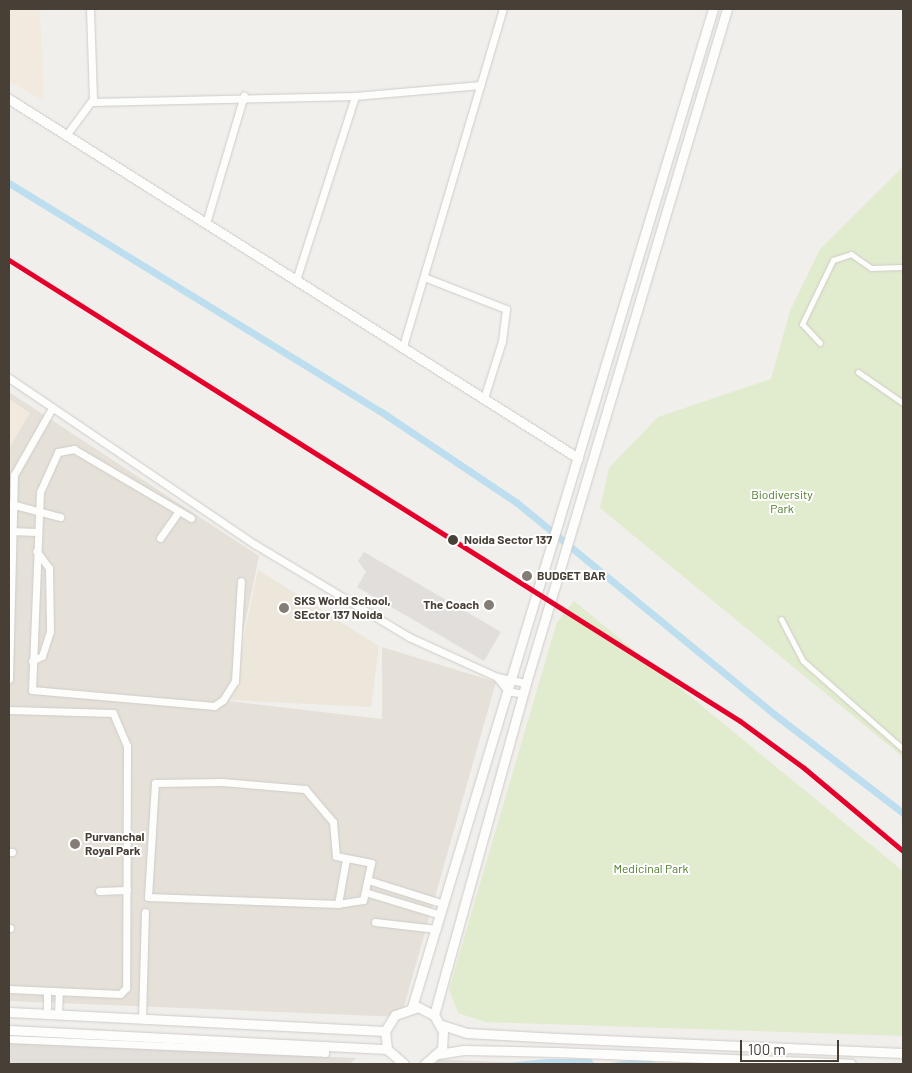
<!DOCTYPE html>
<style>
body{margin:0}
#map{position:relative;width:912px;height:1073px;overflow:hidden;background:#f1efec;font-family:Barlow,sans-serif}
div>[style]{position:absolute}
.residential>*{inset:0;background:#e5e1d9}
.commercial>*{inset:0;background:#f3eadf}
.industrial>*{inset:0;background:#e2deda}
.education>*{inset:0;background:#ece6db}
.green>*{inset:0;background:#e1ebcd}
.parking>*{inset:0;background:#e1dedc}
.water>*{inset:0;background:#bddeef}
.canal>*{height:7px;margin:-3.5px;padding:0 3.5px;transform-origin:3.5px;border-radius:3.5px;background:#bddeef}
.roads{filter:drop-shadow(0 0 1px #cecbc8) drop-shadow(0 0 1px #cecbc8)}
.pedestrian>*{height:5px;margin:-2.5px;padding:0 2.5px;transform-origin:2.5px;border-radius:2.5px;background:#fdfdfc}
.minor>*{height:7px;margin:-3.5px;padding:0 3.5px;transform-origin:3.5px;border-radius:3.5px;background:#fdfdfc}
.tertiary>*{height:9px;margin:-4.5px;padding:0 4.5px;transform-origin:4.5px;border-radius:4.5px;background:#fdfdfc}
.metro-1>*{height:5px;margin:-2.5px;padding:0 2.5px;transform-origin:2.5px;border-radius:2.5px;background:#e4002b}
.dots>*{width:14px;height:14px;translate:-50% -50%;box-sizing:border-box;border:2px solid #fff;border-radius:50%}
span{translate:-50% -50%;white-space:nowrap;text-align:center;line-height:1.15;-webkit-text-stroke:4px #fff;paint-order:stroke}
.park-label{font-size:12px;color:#4f7a2b}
.stop-label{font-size:12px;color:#484037;font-weight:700}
.left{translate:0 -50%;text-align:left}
.poi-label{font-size:12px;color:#484037;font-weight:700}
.right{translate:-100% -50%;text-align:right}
.frame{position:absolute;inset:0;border:10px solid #484037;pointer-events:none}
.scale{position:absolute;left:740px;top:1040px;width:99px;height:22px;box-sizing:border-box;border:2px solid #484037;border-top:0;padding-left:6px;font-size:15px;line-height:18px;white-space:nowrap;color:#484037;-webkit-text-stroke:4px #fff;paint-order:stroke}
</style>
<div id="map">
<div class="residential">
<i style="clip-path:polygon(9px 392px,259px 556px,229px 701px,382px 719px,382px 647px,496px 682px,401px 1017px,9px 1001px)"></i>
</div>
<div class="commercial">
<i style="clip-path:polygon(9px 9px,40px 9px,44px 101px,9px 81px)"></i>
<i style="clip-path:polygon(9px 399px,30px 413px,9px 448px)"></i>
</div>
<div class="industrial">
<i style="clip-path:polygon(9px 1043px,356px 1058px,350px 1064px,9px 1064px)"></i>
<i style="clip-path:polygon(429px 1059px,555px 1064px,427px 1064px)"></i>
</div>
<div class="education">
<i style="clip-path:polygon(258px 570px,379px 646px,371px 707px,230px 700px)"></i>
</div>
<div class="green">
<i style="clip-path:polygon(903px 167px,903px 757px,600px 508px,609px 468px,658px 417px,771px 379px,790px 311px,820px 249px)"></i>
<i style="clip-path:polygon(574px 601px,903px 871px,903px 1036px,485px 1022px,458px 1013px,449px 989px,557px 622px)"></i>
</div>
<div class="parking">
<i style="clip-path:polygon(364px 552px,501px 632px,484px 661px,357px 587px,366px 572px,358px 561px)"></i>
</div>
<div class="water">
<i style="clip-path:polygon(639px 1058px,660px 1064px,606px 1064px)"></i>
<i style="clip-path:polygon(546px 1059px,591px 1059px,595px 1064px,496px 1064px)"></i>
</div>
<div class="canal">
<i style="left:9px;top:183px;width:435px;rotate:31.6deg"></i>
<i style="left:380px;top:411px;width:164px;rotate:33.8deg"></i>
<i style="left:516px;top:502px;width:334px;rotate:39.4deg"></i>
<i style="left:774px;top:714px;width:163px;rotate:37.5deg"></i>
</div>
<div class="roads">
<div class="pedestrian">
<i style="left:820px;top:343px;width:26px;rotate:-133deg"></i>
<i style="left:802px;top:324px;width:71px;rotate:-64.2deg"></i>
<i style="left:833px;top:260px;width:19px;rotate:-18deg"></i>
<i style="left:851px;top:254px;width:24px;rotate:35deg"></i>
<i style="left:871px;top:268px;width:32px;rotate:-2deg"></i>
<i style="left:858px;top:372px;width:55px;rotate:34.6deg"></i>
<i style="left:781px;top:619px;width:47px;rotate:62.4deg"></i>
<i style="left:803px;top:661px;width:133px;rotate:41.3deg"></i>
</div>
<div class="minor">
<i style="left:93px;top:102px;width:262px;rotate:-1.3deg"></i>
<i style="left:355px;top:96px;width:126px;rotate:-5deg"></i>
<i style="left:67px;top:134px;width:44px;rotate:-53.4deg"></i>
<i style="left:93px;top:99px;width:90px;rotate:-91.9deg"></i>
<i style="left:207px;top:220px;width:130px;rotate:-73.5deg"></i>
<i style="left:297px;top:277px;width:190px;rotate:-72.2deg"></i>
<i style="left:424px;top:277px;width:88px;rotate:21.3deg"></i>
<i style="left:506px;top:309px;width:32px;rotate:97deg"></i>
<i style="left:502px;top:341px;width:60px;rotate:107.5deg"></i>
<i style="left:403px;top:346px;width:352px;rotate:-73.5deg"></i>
<i style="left:9px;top:378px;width:298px;rotate:34.1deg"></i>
<i style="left:256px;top:545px;width:179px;rotate:31deg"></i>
<i style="left:409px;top:637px;width:97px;rotate:24.4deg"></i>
<i style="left:497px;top:677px;width:30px;rotate:12deg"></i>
<i style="left:11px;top:504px;width:51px;rotate:14.9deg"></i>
<i style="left:191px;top:518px;width:136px;rotate:-149.5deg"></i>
<i style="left:74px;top:449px;width:16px;rotate:169deg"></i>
<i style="left:58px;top:452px;width:44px;rotate:114.2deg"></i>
<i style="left:40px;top:492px;width:198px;rotate:92.3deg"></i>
<i style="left:32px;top:690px;width:183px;rotate:5deg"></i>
<i style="left:214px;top:706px;width:11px;rotate:-34deg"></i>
<i style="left:223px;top:700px;width:22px;rotate:-58deg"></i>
<i style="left:235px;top:681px;width:100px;rotate:-86.6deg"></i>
<i style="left:11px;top:531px;width:26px;rotate:2deg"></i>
<i style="left:160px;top:538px;width:33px;rotate:-55deg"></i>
<i style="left:32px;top:661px;width:11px;rotate:-27deg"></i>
<i style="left:42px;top:656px;width:26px;rotate:-72deg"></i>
<i style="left:50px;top:631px;width:63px;rotate:-90.9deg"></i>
<i style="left:49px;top:568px;width:21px;rotate:-127deg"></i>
<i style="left:497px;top:677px;width:18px;rotate:52deg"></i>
<i style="left:508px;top:691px;width:15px;rotate:11deg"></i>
<i style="left:9px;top:679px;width:204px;rotate:-88.6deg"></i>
<i style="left:14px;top:475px;width:77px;rotate:-60.4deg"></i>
<i style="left:9px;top:710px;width:104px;rotate:1.7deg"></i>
<i style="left:113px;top:713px;width:36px;rotate:67deg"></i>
<i style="left:127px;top:746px;width:242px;rotate:90.2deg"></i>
<i style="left:126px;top:988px;width:8px;rotate:135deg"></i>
<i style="left:120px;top:994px;width:111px;rotate:-177.4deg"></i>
<i style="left:222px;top:782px;width:83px;rotate:4.8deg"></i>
<i style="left:305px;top:789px;width:43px;rotate:49.7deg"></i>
<i style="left:333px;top:822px;width:34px;rotate:85deg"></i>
<i style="left:336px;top:856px;width:36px;rotate:11deg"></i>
<i style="left:371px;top:863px;width:38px;rotate:102deg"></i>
<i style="left:363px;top:900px;width:25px;rotate:171deg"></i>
<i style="left:338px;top:904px;width:190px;rotate:-177.9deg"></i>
<i style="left:148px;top:897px;width:114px;rotate:-86.5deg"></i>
<i style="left:155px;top:783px;width:67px;rotate:-0.9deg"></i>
<i style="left:9px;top:852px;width:3px"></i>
<i style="left:368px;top:880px;width:80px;rotate:17.5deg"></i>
<i style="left:99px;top:891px;width:28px;rotate:-2deg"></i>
<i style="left:365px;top:892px;width:79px;rotate:16.8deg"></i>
<i style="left:338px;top:904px;width:46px;rotate:-79.9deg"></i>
<i style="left:375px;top:922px;width:62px;rotate:6.4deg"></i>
<i style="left:9px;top:928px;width:1px"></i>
<i style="left:47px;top:992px;width:23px;rotate:90deg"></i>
<i style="left:58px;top:1015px;width:23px;rotate:-88deg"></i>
<i style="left:142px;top:1019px;width:107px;rotate:-88.4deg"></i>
<i style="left:9px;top:1039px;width:316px;rotate:2.5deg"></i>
<i style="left:325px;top:1053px;width:8px;rotate:-90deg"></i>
</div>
<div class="tertiary">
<i style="left:9px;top:99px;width:673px;rotate:32.25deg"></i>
<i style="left:412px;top:1007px;width:1042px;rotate:-73.22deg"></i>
<i style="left:9px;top:1012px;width:376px;rotate:2.9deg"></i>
<i style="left:434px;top:1015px;width:355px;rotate:-74.5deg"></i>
<i style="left:529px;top:673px;width:693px;rotate:-73.4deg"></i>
<i style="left:442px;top:1025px;width:26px;rotate:18deg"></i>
<i style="left:467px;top:1033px;width:90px;rotate:3.2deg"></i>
<i style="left:557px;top:1038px;width:346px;rotate:2.5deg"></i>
<i style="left:9px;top:1030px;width:378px;rotate:2.9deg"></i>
<i style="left:438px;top:1054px;width:26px;rotate:-9deg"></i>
<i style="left:464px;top:1050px;width:92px;rotate:1.2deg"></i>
<i style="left:556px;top:1052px;width:295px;rotate:2.3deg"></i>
<i style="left:404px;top:1064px;width:23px;rotate:-139deg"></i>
<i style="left:387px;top:1049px;width:18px;rotate:-96deg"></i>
<i style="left:385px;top:1031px;width:19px;rotate:-58deg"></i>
<i style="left:395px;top:1015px;width:24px;rotate:-19deg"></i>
<i style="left:418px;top:1007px;width:18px;rotate:27deg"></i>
<i style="left:434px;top:1015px;width:18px;rotate:61deg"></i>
<i style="left:443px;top:1031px;width:18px;rotate:93deg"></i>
<i style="left:442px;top:1049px;width:23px;rotate:139deg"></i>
</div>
</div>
<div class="metro-1">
<i style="left:9px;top:260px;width:864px;rotate:32.24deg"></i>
<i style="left:740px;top:721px;width:79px;rotate:36.3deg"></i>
<i style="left:804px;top:768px;width:129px;rotate:40deg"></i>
</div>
<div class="dots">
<i style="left:453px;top:540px;background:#484037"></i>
<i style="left:527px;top:576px;background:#837d76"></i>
<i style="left:489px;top:605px;background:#837d76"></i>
<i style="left:284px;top:608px;background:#837d76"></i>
<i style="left:75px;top:844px;background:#837d76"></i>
</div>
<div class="park-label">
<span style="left:782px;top:502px">Biodiversity<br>Park</span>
<span style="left:651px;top:869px">Medicinal Park</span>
</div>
<div class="stop-label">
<span class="left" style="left:464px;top:540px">Noida Sector 137</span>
</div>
<div class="poi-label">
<span class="left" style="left:537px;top:576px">BUDGET BAR</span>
<span class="left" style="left:294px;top:608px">SKS World School,<br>SEctor 137 Noida</span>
<span class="right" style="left:479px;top:605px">The Coach</span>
<span class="left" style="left:85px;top:844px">Purvanchal<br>Royal Park</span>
</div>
<div class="frame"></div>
<div class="scale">100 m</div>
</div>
